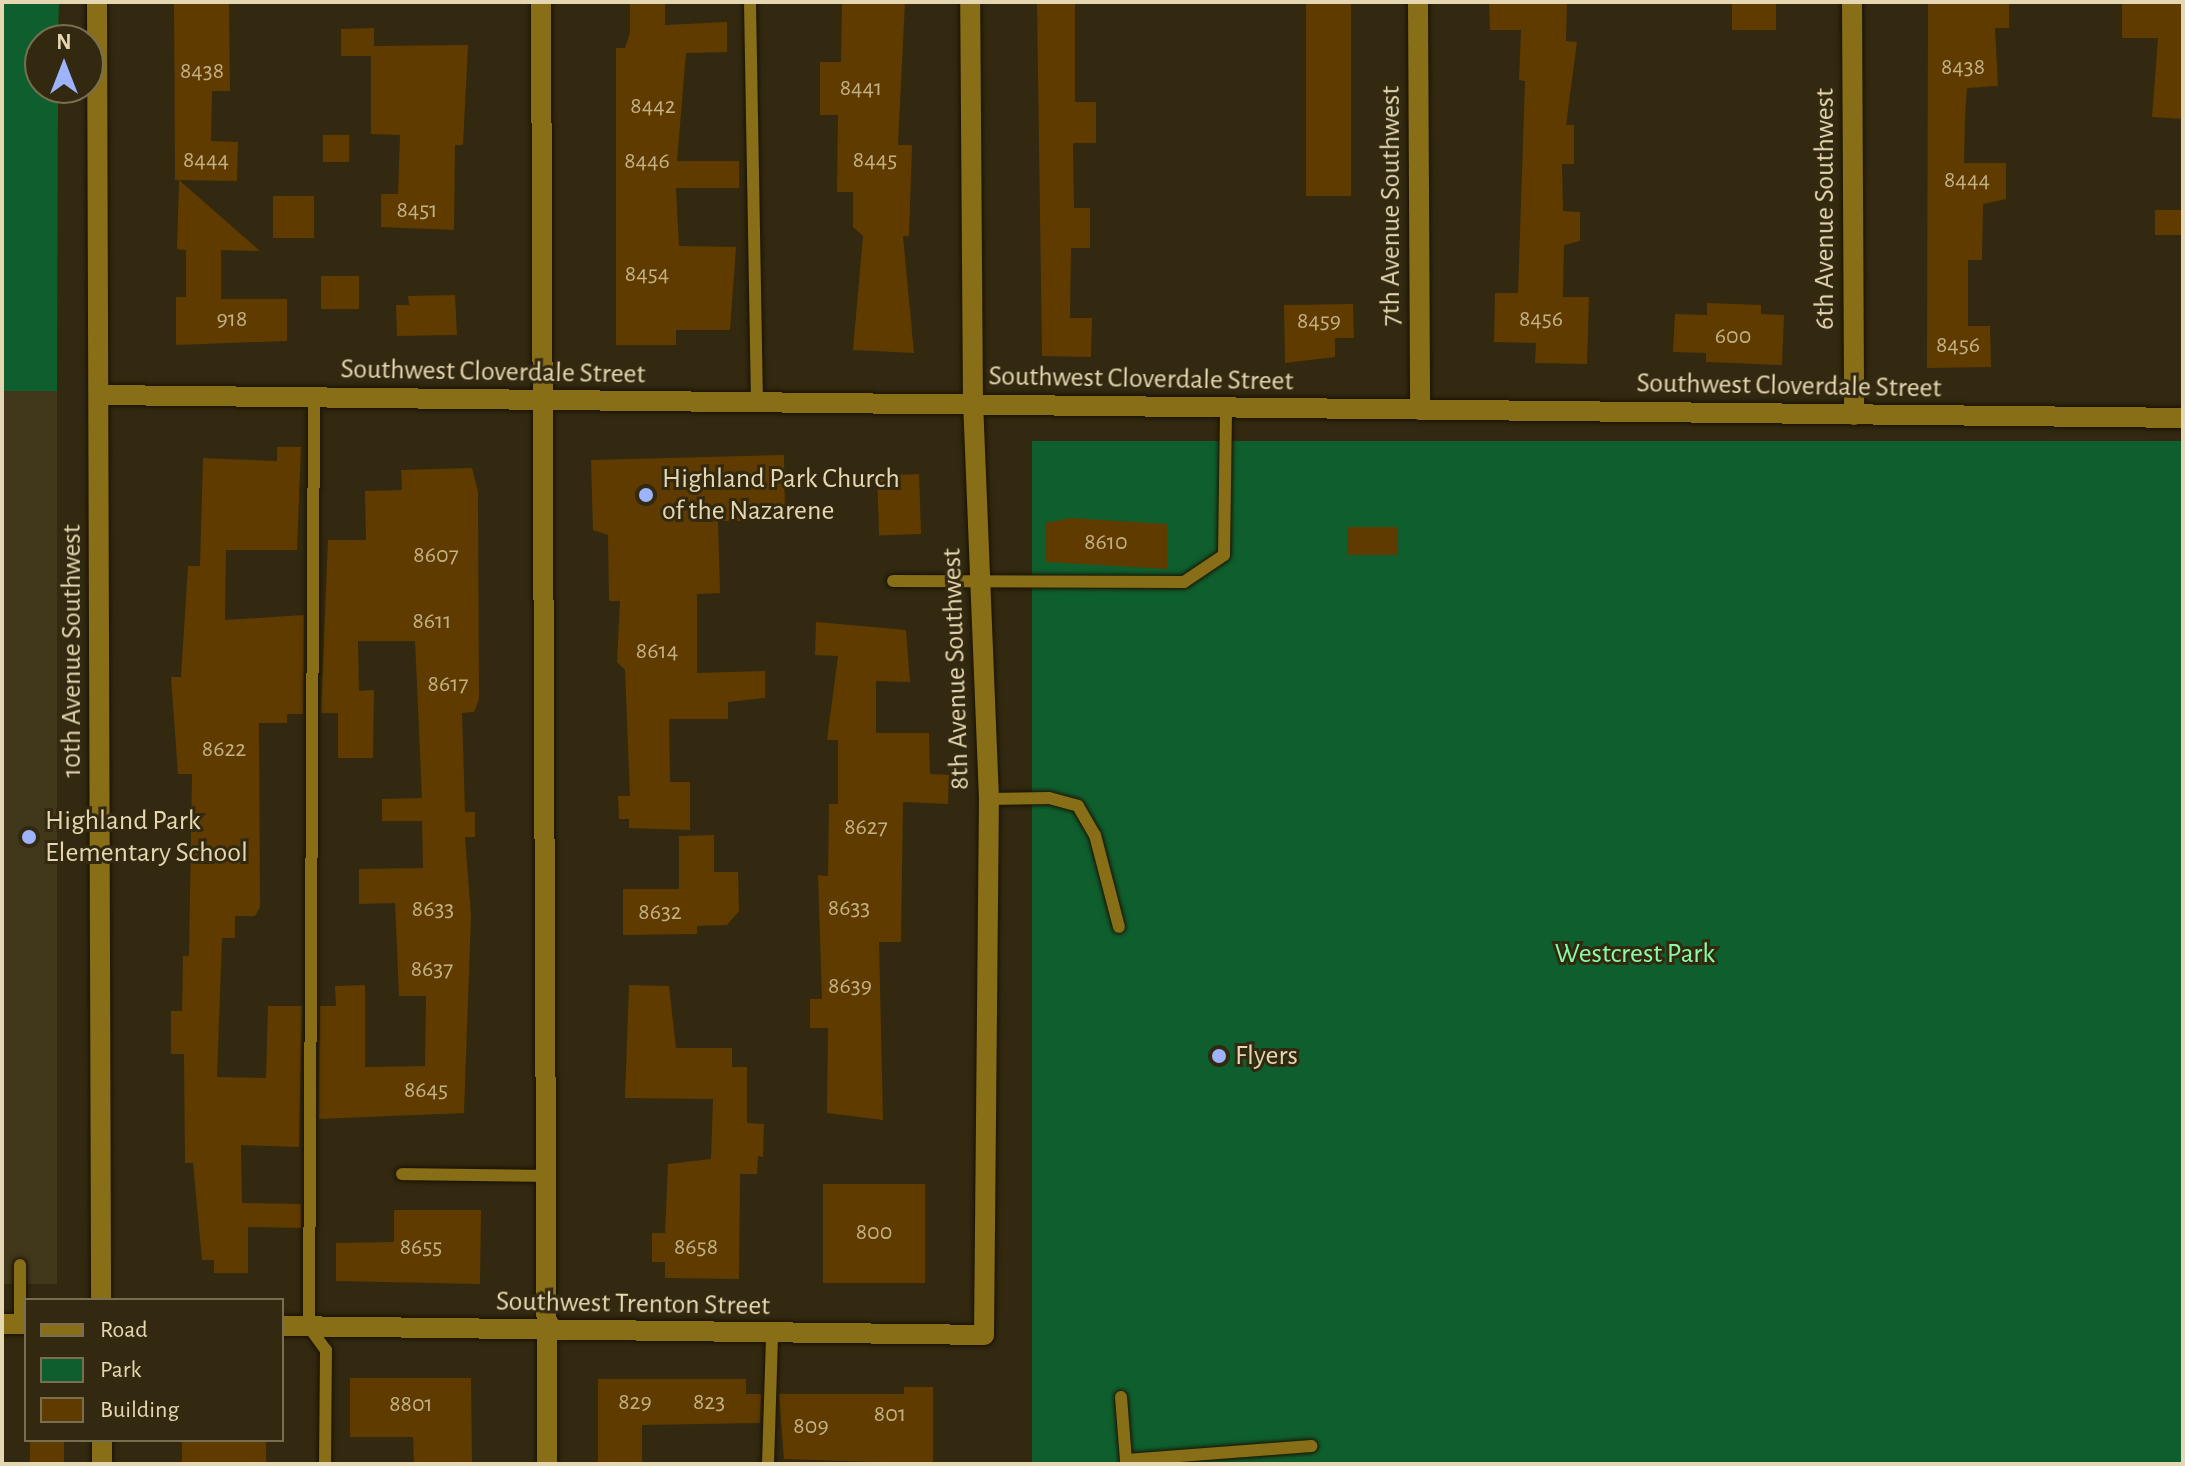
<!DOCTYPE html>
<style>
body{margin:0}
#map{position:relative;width:2185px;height:1466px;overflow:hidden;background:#322910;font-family:"Alegreya Sans",sans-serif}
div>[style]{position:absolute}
.built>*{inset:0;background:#41371a;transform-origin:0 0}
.green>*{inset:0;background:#0f5f2e;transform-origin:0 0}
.building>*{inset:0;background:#5f3b00;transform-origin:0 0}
.roads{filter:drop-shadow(0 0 2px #1a1200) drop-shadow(0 0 2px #1a1200)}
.lane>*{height:12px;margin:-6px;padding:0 6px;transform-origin:6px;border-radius:6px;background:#886e17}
.street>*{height:20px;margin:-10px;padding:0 10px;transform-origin:10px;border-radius:10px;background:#886e17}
.secondary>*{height:20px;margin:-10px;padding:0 10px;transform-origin:10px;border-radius:10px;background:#886e17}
.dots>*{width:22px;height:22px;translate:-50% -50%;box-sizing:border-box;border:4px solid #322910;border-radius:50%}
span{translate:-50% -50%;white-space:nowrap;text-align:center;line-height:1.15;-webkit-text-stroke:6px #322910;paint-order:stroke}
.number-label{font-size:24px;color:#c3b085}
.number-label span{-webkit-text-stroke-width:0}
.street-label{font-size:28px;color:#e4d7b1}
.poi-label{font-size:28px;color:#e4d7b1}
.left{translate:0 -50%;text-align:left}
.park-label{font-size:28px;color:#89fba7}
.frame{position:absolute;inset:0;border:4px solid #e4d7b1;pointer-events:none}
.legend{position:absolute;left:24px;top:1298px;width:260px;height:144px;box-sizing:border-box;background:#322910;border:2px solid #796f50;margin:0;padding:10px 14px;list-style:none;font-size:24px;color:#e4d7b1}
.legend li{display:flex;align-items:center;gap:16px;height:40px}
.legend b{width:40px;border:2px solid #796f50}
.north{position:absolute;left:24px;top:24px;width:80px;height:80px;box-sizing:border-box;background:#322910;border:2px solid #796f50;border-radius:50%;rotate:0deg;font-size:22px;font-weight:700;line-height:32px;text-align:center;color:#e4d7b1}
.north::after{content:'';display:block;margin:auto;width:28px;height:36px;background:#9db4fd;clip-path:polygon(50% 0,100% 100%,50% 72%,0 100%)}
</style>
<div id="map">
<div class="built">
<i style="left:2px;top:391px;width:55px;height:893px"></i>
</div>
<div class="green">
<i style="clip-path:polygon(2px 2px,59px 2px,58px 40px,40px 40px,40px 88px,58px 88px,57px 391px,2px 391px)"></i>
<i style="left:2183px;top:441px;width:1023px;height:1151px;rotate:90deg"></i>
</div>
<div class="building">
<i style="clip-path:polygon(174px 2px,229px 2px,230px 91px,212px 91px,211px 141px,238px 142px,237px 181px,175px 180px)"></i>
<i style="clip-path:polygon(630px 2px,665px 2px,665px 25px,727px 22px,727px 52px,686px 53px,677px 161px,739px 161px,739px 188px,676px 188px,679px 246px,736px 247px,730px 330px,676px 330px,676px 345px,616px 345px,616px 48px,625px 48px,630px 33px)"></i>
<i style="clip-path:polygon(842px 2px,905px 2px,898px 145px,912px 145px,909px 236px,903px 236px,914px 353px,853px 350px,863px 236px,853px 227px,853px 192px,837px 192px,838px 115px,820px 115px,820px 62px,841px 62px)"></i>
<i style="clip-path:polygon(1037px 2px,1075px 2px,1075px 102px,1096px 102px,1096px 143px,1073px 143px,1074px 208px,1090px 208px,1090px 248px,1071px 248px,1070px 318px,1092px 318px,1091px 357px,1042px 356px)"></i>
<i style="left:1306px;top:2px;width:45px;height:194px"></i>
<i style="clip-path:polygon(1489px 2px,1567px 2px,1566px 41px,1577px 42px,1566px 125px,1574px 125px,1574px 164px,1562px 164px,1563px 211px,1580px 212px,1580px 241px,1564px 245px,1563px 297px,1589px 297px,1587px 364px,1535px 363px,1536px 343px,1494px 342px,1495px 293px,1518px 293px,1525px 81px,1519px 80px,1521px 30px,1490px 30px)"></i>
<i style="left:1732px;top:2px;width:44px;height:28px"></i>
<i style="clip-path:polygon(1928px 2px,2009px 2px,2009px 28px,1995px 28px,1998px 86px,1967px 88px,1965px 117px,1964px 163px,2006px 163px,2006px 199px,1983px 204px,1982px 260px,1968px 260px,1968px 326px,1990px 326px,1991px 367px,1927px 368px)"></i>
<i style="clip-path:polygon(2122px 2px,2183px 2px,2183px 119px,2152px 117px,2158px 38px,2122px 38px)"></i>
<i style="clip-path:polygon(374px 28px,374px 46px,468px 45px,463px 145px,455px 145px,454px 230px,381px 227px,381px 194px,398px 194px,400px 135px,371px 134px,371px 56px,341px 56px,341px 29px)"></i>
<i style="left:323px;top:135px;width:26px;height:27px"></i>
<i style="clip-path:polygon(179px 180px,260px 251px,221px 250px,221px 299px,287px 299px,287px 341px,176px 345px,176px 297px,186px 297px,186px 250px,177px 249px)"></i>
<i style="left:273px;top:196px;width:41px;height:42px"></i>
<i style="left:2155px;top:210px;width:28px;height:25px"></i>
<i style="left:321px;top:276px;width:38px;height:33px"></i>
<i style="clip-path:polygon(455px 295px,457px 335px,397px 336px,396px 305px,409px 305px,408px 296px)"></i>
<i style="clip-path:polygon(1707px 303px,1761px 305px,1761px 314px,1784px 315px,1782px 365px,1706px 362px,1706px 353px,1673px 352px,1675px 314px,1707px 315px)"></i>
<i style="clip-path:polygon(1353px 304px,1354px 338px,1335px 338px,1335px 357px,1285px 363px,1284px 305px)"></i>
<i style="clip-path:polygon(277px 447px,301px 447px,297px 550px,226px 550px,225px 620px,304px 615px,303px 714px,287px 714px,287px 723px,259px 723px,260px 907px,255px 916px,235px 916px,235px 938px,222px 938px,217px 1077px,266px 1078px,268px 1006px,302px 1006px,299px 1147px,241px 1145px,242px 1203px,301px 1204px,301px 1228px,248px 1227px,248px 1273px,214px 1273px,214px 1260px,202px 1260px,193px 1163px,185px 1163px,184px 1054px,171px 1054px,171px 1011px,182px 1011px,183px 956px,189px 956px,192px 774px,178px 774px,171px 677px,181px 677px,188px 566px,200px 566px,203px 458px,277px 461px)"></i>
<i style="clip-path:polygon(784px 455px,785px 510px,746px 510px,746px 521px,718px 521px,720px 593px,697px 594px,697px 673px,765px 671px,765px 698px,728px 702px,728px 719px,669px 719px,670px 782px,690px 782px,690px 830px,629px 828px,629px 819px,619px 819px,618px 796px,630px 796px,625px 670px,617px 662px,620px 601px,609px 601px,608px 535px,593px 530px,591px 460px)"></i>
<i style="clip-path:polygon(472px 468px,478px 492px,479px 699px,474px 712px,462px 713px,465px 812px,475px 812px,475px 837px,465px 837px,471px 916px,464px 1113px,319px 1119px,320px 1006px,336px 1006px,335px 986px,365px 985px,365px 1067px,425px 1066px,426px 996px,399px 996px,395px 903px,359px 904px,359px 869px,423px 868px,422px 821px,382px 821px,382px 799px,422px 798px,415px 641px,358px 641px,359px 691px,374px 690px,373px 758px,338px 758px,338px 713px,321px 713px,328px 540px,366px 540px,365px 491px,402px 490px,401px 470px)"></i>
<i style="left:919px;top:474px;width:60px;height:42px;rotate:88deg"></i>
<i style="clip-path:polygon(1071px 518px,1167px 524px,1167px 569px,1045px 562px,1045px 523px)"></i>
<i style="left:1347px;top:527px;width:51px;height:28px"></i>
<i style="clip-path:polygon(816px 622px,906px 630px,910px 682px,876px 681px,876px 733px,929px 733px,930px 774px,949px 775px,948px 804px,903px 802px,901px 942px,879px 942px,883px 1120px,827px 1113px,828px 1028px,810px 1028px,810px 999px,822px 999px,818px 875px,828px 876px,829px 804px,838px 804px,838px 740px,827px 740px,838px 656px,815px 655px)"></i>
<i style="clip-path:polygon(714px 835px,714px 872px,738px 872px,739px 911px,727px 925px,697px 926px,697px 934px,623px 935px,623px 889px,679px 889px,679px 836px)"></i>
<i style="clip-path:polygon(629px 985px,669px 986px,676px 1048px,732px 1048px,732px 1067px,747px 1067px,747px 1123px,764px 1124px,763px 1157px,758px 1156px,757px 1174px,740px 1174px,739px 1279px,665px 1278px,665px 1262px,652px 1262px,652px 1233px,665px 1233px,668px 1164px,711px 1159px,713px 1099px,625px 1098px)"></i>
<i style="left:823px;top:1184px;width:102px;height:99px"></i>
<i style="clip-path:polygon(394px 1210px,481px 1210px,480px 1284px,336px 1281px,336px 1243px,394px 1242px)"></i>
<i style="clip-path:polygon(350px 1378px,471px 1378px,472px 1464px,414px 1464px,413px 1437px,350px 1437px)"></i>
<i style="clip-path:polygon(598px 1379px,746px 1379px,746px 1394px,761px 1394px,760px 1423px,642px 1425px,642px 1464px,598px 1464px)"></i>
<i style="clip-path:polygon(904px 1387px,933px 1387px,933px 1464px,784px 1459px,779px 1394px,904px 1394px)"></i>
<i style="left:30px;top:1440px;width:34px;height:24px"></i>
<i style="left:182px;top:1440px;width:84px;height:24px"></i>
</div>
<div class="roads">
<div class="lane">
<i style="left:750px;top:2px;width:400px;rotate:89deg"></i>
<i style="left:314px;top:398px;width:929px;rotate:90.31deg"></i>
<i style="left:309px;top:1327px;width:29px;rotate:54deg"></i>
<i style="left:326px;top:1350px;width:114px;rotate:90.5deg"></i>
<i style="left:893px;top:581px;width:291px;rotate:0.2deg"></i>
<i style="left:1184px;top:582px;width:48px;rotate:-34deg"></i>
<i style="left:1224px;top:555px;width:147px;rotate:-89.2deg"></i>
<i style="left:989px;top:799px;width:60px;rotate:-1deg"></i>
<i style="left:1049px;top:798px;width:30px;rotate:15deg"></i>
<i style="left:1078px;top:806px;width:34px;rotate:60deg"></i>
<i style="left:1095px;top:835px;width:95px;rotate:75.4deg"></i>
<i style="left:402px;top:1174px;width:144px;rotate:0.8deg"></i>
<i style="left:20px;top:1265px;width:59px;rotate:90deg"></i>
<i style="left:1121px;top:1397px;width:63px;rotate:85.5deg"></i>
<i style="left:1126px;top:1460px;width:186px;rotate:-4.3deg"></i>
<i style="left:768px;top:1464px;width:130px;rotate:-88.2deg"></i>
</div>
<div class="street">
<i style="left:97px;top:2px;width:1298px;rotate:89.82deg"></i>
<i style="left:1418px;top:2px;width:408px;rotate:89.7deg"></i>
<i style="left:1852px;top:2px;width:413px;rotate:89.7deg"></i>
<i style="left:99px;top:395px;width:2084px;rotate:0.63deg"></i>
<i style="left:2px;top:1324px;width:24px"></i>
<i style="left:282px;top:1326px;width:702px;rotate:0.73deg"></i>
<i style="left:984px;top:1335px;width:536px;rotate:-89.47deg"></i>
<i style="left:989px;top:799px;width:394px;rotate:-92.3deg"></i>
<i style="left:973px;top:405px;width:403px;rotate:-90.4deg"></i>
<i style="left:102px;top:1440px;width:24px;rotate:90deg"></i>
</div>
<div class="secondary">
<i style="left:541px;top:2px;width:1462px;rotate:89.76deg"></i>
</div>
</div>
<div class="dots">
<i style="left:646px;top:495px;background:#9db4fd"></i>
<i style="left:29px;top:837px;background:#9db4fd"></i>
<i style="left:1219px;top:1056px;background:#9db4fd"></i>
</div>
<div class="number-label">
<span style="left:1963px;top:68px">8438</span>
<span style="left:202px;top:72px">8438</span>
<span style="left:861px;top:89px">8441</span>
<span style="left:653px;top:107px">8442</span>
<span style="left:206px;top:161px">8444</span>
<span style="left:875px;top:161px">8445</span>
<span style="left:647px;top:162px">8446</span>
<span style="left:1967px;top:181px">8444</span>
<span style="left:417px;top:211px">8451</span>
<span style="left:647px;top:275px">8454</span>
<span style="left:232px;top:320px">918</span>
<span style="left:1541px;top:320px">8456</span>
<span style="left:1319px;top:322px">8459</span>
<span style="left:1733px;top:337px">600</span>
<span style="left:1958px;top:346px">8456</span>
<span style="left:1106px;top:543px">8610</span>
<span style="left:436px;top:556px">8607</span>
<span style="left:432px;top:622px">8611</span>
<span style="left:657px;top:652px">8614</span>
<span style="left:448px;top:685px">8617</span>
<span style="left:224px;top:750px">8622</span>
<span style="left:866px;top:828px">8627</span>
<span style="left:849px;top:909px">8633</span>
<span style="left:433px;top:910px">8633</span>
<span style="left:660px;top:913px">8632</span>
<span style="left:432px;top:970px">8637</span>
<span style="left:850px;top:987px">8639</span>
<span style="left:426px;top:1091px">8645</span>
<span style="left:874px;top:1233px">800</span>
<span style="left:421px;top:1248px">8655</span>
<span style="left:696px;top:1248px">8658</span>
<span style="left:635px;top:1403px">829</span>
<span style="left:709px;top:1403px">823</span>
<span style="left:411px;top:1405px">8801</span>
<span style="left:890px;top:1415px">801</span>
<span style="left:811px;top:1427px">809</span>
</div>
<div class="street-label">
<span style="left:1391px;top:206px;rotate:-90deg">7th Avenue Southwest</span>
<span style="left:1825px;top:209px;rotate:-90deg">6th Avenue Southwest</span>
<span style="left:493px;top:372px;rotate:1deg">Southwest Cloverdale Street</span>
<span style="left:1141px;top:379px;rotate:1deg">Southwest Cloverdale Street</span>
<span style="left:1789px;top:386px;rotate:1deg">Southwest Cloverdale Street</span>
<span style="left:72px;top:651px;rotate:-90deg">10th Avenue Southwest</span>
<span style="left:956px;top:669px;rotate:-92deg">8th Avenue Southwest</span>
<span style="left:633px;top:1304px;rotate:1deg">Southwest Trenton Street</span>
</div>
<div class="poi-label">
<span class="left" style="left:662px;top:495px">Highland Park Church<br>of the Nazarene</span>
<span class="left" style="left:45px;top:837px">Highland Park<br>Elementary School</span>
<span class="left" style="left:1235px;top:1056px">Flyers</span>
</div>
<div class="park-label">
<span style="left:1635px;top:954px">Westcrest Park</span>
</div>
<div class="frame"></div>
<ul class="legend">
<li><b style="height:10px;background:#886e17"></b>Road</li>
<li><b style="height:22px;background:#0f5f2e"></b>Park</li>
<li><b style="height:22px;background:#5f3b00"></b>Building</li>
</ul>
<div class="north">N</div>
</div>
